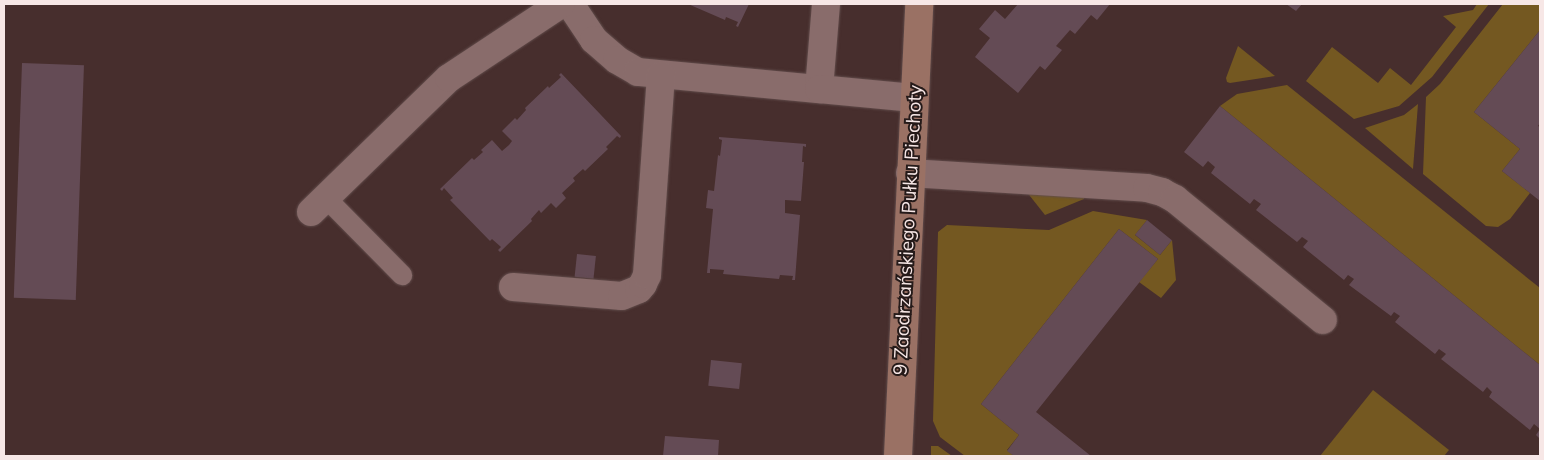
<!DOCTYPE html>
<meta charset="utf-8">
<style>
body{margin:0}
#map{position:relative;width:1544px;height:460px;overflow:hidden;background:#472e2d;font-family:Mulish,sans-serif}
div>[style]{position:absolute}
.green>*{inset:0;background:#745821}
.building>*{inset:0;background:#644b55;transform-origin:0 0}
.roads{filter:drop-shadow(0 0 1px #614c4b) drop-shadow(0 0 1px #614c4b)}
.lane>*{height:20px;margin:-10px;padding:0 10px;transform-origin:10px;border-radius:10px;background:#896c6b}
.street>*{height:28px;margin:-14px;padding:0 14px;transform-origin:14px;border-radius:14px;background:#896c6b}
.secondary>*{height:28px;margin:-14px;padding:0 14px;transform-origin:14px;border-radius:14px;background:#9a7164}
span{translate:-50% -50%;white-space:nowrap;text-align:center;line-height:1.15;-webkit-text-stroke:4px #251a19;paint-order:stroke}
.street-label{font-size:19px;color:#f7e7e6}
.frame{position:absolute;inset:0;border:5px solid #f7e7e6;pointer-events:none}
</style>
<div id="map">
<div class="green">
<i style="clip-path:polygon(1477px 4px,1489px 4px,1432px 77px,1399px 106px,1354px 119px,1306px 81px,1332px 47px,1378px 83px,1390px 68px,1411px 85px,1456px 27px,1443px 16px,1473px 10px)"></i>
<i style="clip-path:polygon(1503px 4px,1540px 4px,1540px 30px,1474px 112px,1520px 149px,1502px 171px,1530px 193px,1510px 219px,1498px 227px,1486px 226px,1423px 174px,1426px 97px,1440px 84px)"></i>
<i style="clip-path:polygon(1238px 46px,1275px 76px,1230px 83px,1227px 82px,1226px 78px)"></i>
<i style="clip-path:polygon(1287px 85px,1540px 288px,1540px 365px,1220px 106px,1237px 94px)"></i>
<i style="clip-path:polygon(1418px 104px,1413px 169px,1365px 128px,1404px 115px)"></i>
<i style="clip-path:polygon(1026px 191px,1084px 196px,1084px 199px,1045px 215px)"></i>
<i style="clip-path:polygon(1093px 211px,1147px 220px,1135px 235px,1160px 255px,1172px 240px,1176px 280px,1161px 298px,1139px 282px,1158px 259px,1119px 229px,981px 404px,1019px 435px,1007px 450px,1014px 456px,965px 456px,940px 437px,933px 421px,938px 232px,947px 225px,1049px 230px)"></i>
<i style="clip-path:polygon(1373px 390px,1449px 450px,1444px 456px,1320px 456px)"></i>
<i style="clip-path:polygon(931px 446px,938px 446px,952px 456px,931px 456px)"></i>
</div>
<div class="building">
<i style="clip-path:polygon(688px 4px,749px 4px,738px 27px,736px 26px,738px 22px,726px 17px,725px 20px)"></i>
<i style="clip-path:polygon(1018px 4px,1110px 4px,1097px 20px,1091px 15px,1075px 34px,1070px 30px,1056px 46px,1062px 50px,1045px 70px,1040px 66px,1018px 93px,975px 57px,990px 38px,979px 29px,995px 10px,1005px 19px)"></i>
<i style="clip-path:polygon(1286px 4px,1302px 4px,1296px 11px)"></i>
<i style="clip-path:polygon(1540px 30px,1540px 123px,1538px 126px,1540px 127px,1540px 201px,1502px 171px,1520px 149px,1474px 112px)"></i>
<i style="left:22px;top:63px;width:62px;height:235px;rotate:2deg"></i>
<i style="clip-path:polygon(561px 73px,621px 136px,620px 138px,617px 136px,606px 147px,608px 149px,585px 171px,583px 169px,573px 178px,575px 181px,562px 193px,566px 198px,556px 208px,551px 203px,541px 213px,539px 210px,531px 219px,532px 221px,500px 252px,498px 250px,501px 247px,492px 239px,490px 241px,450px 200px,453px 198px,444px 188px,442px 191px,440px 189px,472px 158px,474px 160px,483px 152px,481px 150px,492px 140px,502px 151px,509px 145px,512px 141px,502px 131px,515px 118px,517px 120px,526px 110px,525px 108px,548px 86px,549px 88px,561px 77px,559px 75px)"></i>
<i style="clip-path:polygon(1220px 106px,1540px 365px,1540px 439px,1536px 435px,1540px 429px,1534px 424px,1530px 430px,1489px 397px,1492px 392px,1487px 387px,1483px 392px,1441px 359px,1446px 354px,1439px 349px,1435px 354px,1395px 322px,1400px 316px,1394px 312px,1391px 316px,1349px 285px,1354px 279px,1348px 275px,1344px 280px,1303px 247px,1308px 241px,1302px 237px,1297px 242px,1256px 210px,1261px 204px,1254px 199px,1250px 204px,1211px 173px,1215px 167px,1208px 161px,1203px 167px,1184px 152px)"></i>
<i style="clip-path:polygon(719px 137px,806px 144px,806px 147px,803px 146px,802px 162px,804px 162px,801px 201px,785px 200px,785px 213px,800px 215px,795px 280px,792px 280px,793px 276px,780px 275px,779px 279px,723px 274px,724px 270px,710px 269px,710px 273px,707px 273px,713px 209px,706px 208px,708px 190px,714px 191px,718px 155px,720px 156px,722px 140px,719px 139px)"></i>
<i style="left:1147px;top:220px;width:32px;height:19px;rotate:39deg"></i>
<i style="clip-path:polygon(1119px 229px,1158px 259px,1036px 412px,1091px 456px,1014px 456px,1007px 451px,1019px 435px,981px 404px)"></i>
<i style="left:577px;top:254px;width:19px;height:23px;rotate:6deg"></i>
<i style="left:711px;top:360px;width:31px;height:26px;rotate:6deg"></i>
<i style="clip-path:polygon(665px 436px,719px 440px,718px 456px,663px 456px)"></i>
</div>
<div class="roads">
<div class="lane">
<i style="left:325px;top:197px;width:110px;rotate:45.4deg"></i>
</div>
<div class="street">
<i style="left:570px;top:4px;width:43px;rotate:56.3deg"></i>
<i style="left:594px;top:40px;width:30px;rotate:41deg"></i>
<i style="left:617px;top:60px;width:24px;rotate:30deg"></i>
<i style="left:638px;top:72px;width:182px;rotate:5.4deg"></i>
<i style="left:826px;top:4px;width:85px;rotate:94.7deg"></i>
<i style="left:819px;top:89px;width:95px;rotate:5.4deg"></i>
<i style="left:910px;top:173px;width:237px;rotate:3.6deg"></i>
<i style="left:1147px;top:188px;width:16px;rotate:15deg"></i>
<i style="left:1162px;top:192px;width:15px;rotate:28deg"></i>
<i style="left:1175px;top:199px;width:191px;rotate:39.3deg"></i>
<i style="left:311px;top:212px;width:192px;rotate:-44.2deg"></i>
<i style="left:449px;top:78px;width:134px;rotate:-33.5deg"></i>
<i style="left:513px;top:287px;width:109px;rotate:4.7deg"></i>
<i style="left:622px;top:296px;width:18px;rotate:-22deg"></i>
<i style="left:639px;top:289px;width:6px;rotate:-51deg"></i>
<i style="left:643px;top:284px;width:10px;rotate:-66deg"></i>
<i style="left:647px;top:275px;width:200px;rotate:-86deg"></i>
</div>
<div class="secondary">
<i style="left:898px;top:456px;width:452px;rotate:-87.3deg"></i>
</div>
</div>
<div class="street-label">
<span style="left:908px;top:230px;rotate:-87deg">9 Zaodrzańskiego Pułku Piechoty</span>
</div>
<div class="frame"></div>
</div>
